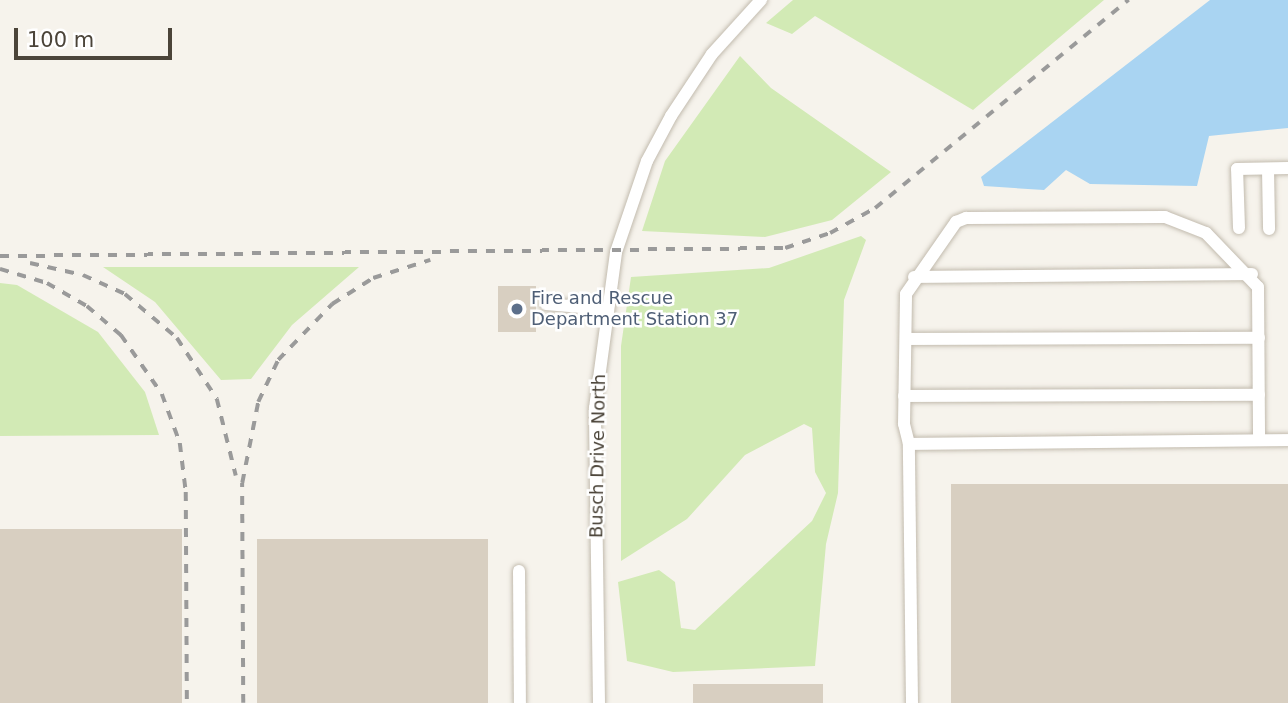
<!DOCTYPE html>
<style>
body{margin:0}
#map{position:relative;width:1288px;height:703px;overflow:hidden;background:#f6f3ec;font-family:"DejaVu Sans",sans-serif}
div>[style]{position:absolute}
.green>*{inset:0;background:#d2eab5}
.water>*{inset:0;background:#a9d4f2}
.building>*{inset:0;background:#d8cfc1;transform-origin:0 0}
.roads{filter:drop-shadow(0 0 2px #c2bbae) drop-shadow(0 0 2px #c2bbae)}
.minor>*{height:12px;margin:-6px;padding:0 6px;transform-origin:6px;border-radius:6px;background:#fff}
.rail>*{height:3.5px;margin-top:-1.75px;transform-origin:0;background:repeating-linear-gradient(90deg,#9a9a9a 0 9px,transparent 0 18px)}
.dots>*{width:19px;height:19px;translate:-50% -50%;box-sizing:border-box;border:4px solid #fff;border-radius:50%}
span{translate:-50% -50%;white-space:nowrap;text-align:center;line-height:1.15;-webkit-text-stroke:5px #fff;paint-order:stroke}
.service-label{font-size:18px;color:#4e5e75}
.left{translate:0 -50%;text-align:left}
.street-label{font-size:18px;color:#4b4439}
.scale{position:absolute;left:14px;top:28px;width:158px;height:32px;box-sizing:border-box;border:4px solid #4b4439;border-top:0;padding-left:9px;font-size:21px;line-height:24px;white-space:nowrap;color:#4b4439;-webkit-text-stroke:5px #fff;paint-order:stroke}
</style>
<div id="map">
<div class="green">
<i style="clip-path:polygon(793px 0,1104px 0,973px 110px,815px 16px,792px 34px,766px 23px)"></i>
<i style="clip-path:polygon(740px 56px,771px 88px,891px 172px,832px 220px,765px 237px,642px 231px,665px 161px)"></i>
<i style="clip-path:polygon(861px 236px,866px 240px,844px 300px,838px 493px,826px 544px,815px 666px,673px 672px,627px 661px,618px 582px,659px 570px,675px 582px,681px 628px,695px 630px,812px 521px,826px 493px,815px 472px,812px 428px,804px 424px,745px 455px,687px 519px,621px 561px,621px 346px,631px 277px,769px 268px)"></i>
<i style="clip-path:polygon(103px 267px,359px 267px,292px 325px,251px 379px,221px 380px,155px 302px)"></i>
<i style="clip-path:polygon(0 283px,17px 285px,98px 332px,145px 392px,159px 435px,0 436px)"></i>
</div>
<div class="water">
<i style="clip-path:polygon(1210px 0,1288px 0,1288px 128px,1209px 136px,1197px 186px,1090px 184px,1066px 170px,1044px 190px,984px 186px,981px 177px)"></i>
</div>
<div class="building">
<i style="left:498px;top:286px;width:38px;height:46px"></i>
<i style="left:1288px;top:484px;width:219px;height:337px;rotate:90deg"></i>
<i style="left:182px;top:529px;width:174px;height:182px;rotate:90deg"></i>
<i style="left:257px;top:539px;width:231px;height:164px"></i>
<i style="left:693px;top:684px;width:130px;height:19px"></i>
</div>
<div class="roads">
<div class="minor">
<i style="left:1268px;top:169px;width:60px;rotate:89deg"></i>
<i style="left:1239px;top:228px;width:59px;rotate:-91.9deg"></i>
<i style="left:1237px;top:169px;width:51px;rotate:-1.1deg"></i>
<i style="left:914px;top:277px;width:338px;rotate:-0.5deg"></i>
<i style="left:546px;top:304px;width:59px;rotate:4.8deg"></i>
<i style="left:906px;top:339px;width:353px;rotate:-0.2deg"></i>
<i style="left:904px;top:396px;width:355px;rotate:-0.2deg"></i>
<i style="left:909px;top:444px;width:21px;rotate:-104deg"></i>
<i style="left:904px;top:424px;width:130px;rotate:-89.1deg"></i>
<i style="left:906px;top:294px;width:88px;rotate:-55.2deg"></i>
<i style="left:956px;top:222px;width:11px;rotate:-22deg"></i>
<i style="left:966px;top:218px;width:199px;rotate:-0.3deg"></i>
<i style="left:1165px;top:217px;width:44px;rotate:21.3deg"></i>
<i style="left:1206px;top:233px;width:75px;rotate:46.1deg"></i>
<i style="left:1258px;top:287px;width:153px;rotate:89.6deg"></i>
<i style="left:519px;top:571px;width:132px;rotate:89.6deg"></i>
<i style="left:599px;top:703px;width:295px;rotate:-90.8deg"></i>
<i style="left:595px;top:408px;width:157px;rotate:-82.3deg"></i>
<i style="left:616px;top:252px;width:96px;rotate:-71.2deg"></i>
<i style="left:647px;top:161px;width:51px;rotate:-61.9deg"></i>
<i style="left:671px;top:116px;width:74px;rotate:-56.5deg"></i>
<i style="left:712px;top:54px;width:73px;rotate:-47.8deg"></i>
<i style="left:912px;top:703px;width:259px;rotate:-90.7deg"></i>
<i style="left:909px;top:444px;width:379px;rotate:-0.6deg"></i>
</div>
</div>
<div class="rail">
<i style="left:0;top:256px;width:785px;rotate:-0.58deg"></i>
<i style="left:785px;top:248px;width:47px;rotate:-18.4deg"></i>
<i style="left:830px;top:233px;width:51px;rotate:-29.1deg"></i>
<i style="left:875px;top:208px;width:328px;rotate:-39.4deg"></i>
<i style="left:30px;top:263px;width:54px;rotate:12.8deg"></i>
<i style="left:83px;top:275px;width:46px;rotate:24.3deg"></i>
<i style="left:125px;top:294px;width:68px;rotate:40.2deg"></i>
<i style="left:177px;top:338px;width:73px;rotate:56.7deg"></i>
<i style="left:217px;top:399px;width:79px;rotate:76.1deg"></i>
<i style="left:0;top:269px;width:49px;rotate:16.6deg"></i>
<i style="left:47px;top:283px;width:46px;rotate:29.9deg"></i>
<i style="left:87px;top:306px;width:45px;rotate:40.5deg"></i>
<i style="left:121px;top:335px;width:72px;rotate:55.2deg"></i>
<i style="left:162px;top:394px;width:52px;rotate:69.8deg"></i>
<i style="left:180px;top:443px;width:49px;rotate:83deg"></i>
<i style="left:186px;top:492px;width:211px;rotate:89.7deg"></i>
<i style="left:243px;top:703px;width:220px;rotate:-90.3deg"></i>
<i style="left:242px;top:483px;width:83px;rotate:-78.8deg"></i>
<i style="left:258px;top:402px;width:47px;rotate:-64.5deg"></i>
<i style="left:278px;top:360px;width:78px;rotate:-46deg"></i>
<i style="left:332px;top:304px;width:49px;rotate:-32.4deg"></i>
<i style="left:373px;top:278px;width:60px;rotate:-17.5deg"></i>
</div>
<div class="dots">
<i style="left:517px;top:309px;background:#5c6f8a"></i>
</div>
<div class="service-label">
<span class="left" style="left:531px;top:309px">Fire and Rescue<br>Department Station 37</span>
</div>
<div class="street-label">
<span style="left:598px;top:456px;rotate:-89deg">Busch Drive North</span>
</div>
<div class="scale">100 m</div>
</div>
